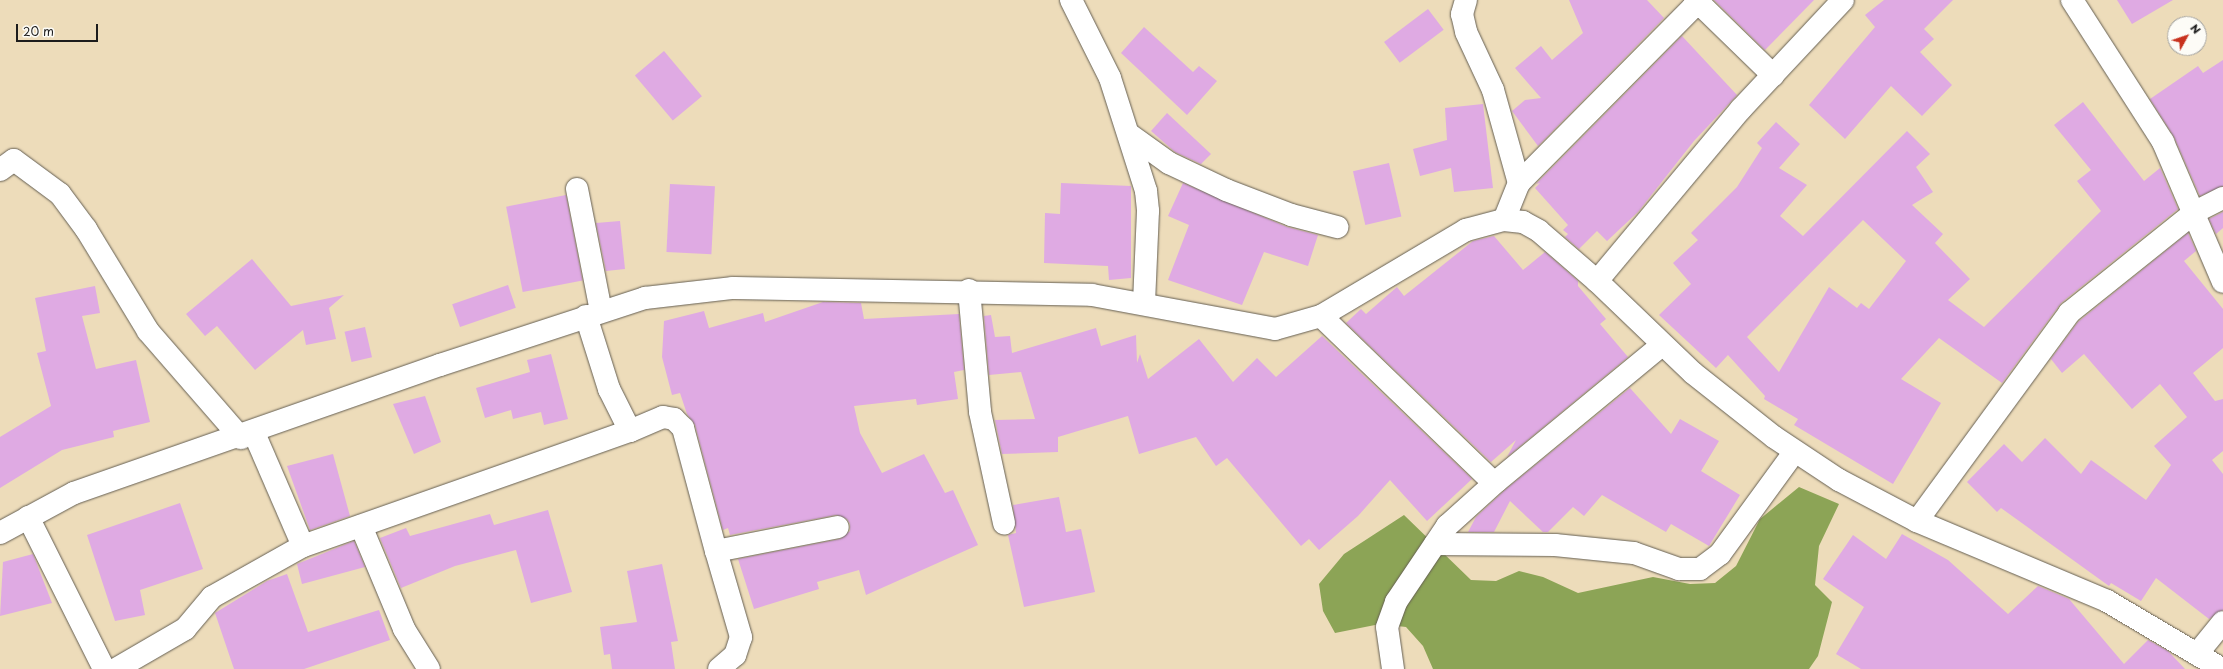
<!DOCTYPE html>
<style>
body{margin:0}
#map{position:relative;width:2223px;height:669px;overflow:hidden;background:#eddcba;font-family:"Playpen Sans",sans-serif}
div>[style]{position:absolute}
.forest>*{inset:0;background:#8ca456}
.building>*{inset:0;background:#dfaae3;transform-origin:0 0}
.roads{filter:drop-shadow(0 0 1px #655f53) drop-shadow(0 0 1px #655f53)}
.street>*{height:22px;margin:-11px;padding:0 11px;transform-origin:11px;border-radius:11px;background:#fff}
.secondary>*{height:22px;margin:-11px;padding:0 11px;transform-origin:11px;border-radius:11px;background:#fff}
span{translate:-50% -50%;white-space:nowrap;text-align:center;line-height:1.15;-webkit-text-stroke:4px #fdfcf7;paint-order:stroke}
.north{position:absolute;left:2167px;top:16px;width:40px;height:40px;box-sizing:border-box;background:#fdfcf7;border:1px solid #a3a29f;border-radius:50%;rotate:50deg;font-size:11px;font-weight:700;line-height:16px;text-align:center;color:#1c1c1c}
.north::after{content:'';display:block;margin:auto;width:14px;height:18px;background:#c8321e;clip-path:polygon(50% 0,100% 100%,50% 72%,0 100%)}
.scale{position:absolute;left:16px;top:24px;width:82px;height:18px;box-sizing:border-box;border:2px solid #1c1c1c;border-top:0;padding-left:5px;font-size:12px;line-height:14px;white-space:nowrap;color:#1c1c1c;-webkit-text-stroke:3px #fdfcf7;paint-order:stroke}
</style>
<div id="map">
<div class="forest">
<i style="clip-path:polygon(1799px 487px,1839px 504px,1819px 546px,1815px 585px,1832px 602px,1818px 656px,1809px 669px,1433px 669px,1423px 646px,1406px 627px,1380px 624px,1335px 633px,1323px 611px,1319px 584px,1344px 554px,1404px 515px,1471px 580px,1496px 581px,1519px 571px,1543px 577px,1578px 593px,1653px 577px,1690px 584px,1715px 583px,1736px 566px,1760px 519px)"></i>
</div>
<div class="building">
<i style="clip-path:polygon(1569px 0,1647px 0,1664px 18px,1538px 146px,1512px 111px,1525px 100px,1541px 98px,1515px 68px,1541px 46px,1552px 60px,1583px 33px)"></i>
<i style="clip-path:polygon(1714px 0,1814px 0,1765px 50px)"></i>
<i style="clip-path:polygon(1884px 0,1953px 0,1924px 29px,1934px 39px,1920px 52px,1952px 85px,1922px 116px,1891px 86px,1845px 139px,1809px 105px,1875px 27px,1865px 15px)"></i>
<i style="clip-path:polygon(2117px 0,2173px 0,2132px 24px)"></i>
<i style="left:1428px;top:9px;width:26px;height:55px;rotate:53deg"></i>
<i style="clip-path:polygon(1144px 27px,1193px 72px,1199px 66px,1217px 81px,1187px 115px,1121px 53px)"></i>
<i style="clip-path:polygon(1682px 36px,1737px 95px,1694px 141px,1638px 212px,1607px 241px,1597px 231px,1579px 249px,1565px 237px,1568px 234px,1563px 230px,1568px 225px,1535px 188px,1540px 183px,1536px 184px)"></i>
<i style="left:664px;top:51px;width:59px;height:38px;rotate:50deg"></i>
<i style="clip-path:polygon(2223px 60px,2223px 186px,2200px 196px,2174px 137px,2150px 99px,2198px 66px,2203px 73px)"></i>
<i style="clip-path:polygon(evenodd,2083px 102px,2144px 181px,2160px 168px,2178px 209px,2061px 303px,2002px 383px,1939px 338px,1901px 379px,1941px 403px,1893px 484px,1794px 425px,1798px 419px,1764px 399px,1765px 396px,1728px 355px,1716px 368px,1659px 315px,1691px 284px,1673px 263px,1698px 240px,1691px 233px,1737px 187px,1762px 148px,1757px 143px,1776px 122px,1800px 144px,1779px 168px,1807px 185px,1780px 216px,1803px 236px,1907px 131px,1930px 154px,1916px 167px,1933px 192px,1912px 205px,1943px 234px,1935px 243px,1970px 279px,1948px 300px,1984px 327px,2101px 211px,2077px 181px,2091px 170px,2054px 125px,2083px 102px,1863px 220px,1906px 261px,1869px 309px,1861px 303px,1857px 308px,1829px 287px,1779px 372px,1747px 337px,1863px 220px)"></i>
<i style="clip-path:polygon(1483px 104px,1493px 188px,1454px 192px,1451px 168px,1420px 176px,1413px 149px,1447px 140px,1445px 108px)"></i>
<i style="clip-path:polygon(1167px 113px,1211px 154px,1201px 164px,1175px 152px,1151px 131px)"></i>
<i style="left:1389px;top:163px;width:55px;height:37px;rotate:77deg"></i>
<i style="clip-path:polygon(1061px 183px,1131px 186px,1131px 278px,1109px 280px,1108px 266px,1044px 263px,1045px 213px,1060px 214px)"></i>
<i style="clip-path:polygon(1183px 183px,1287px 227px,1318px 235px,1308px 266px,1264px 252px,1242px 305px,1168px 280px,1189px 225px,1168px 216px)"></i>
<i style="left:670px;top:184px;width:45px;height:68px;rotate:3deg"></i>
<i style="left:566px;top:195px;width:87px;height:61px;rotate:79deg"></i>
<i style="clip-path:polygon(2223px 212px,2223px 228px,2216px 234px,2209px 219px)"></i>
<i style="clip-path:polygon(620px 221px,625px 269px,606px 271px,596px 223px)"></i>
<i style="clip-path:polygon(2188px 233px,2196px 251px,2184px 261px,2223px 309px,2223px 348px,2193px 373px,2215px 401px,2223px 399px,2223px 451px,2212px 460px,2223px 474px,2223px 610px,2209px 619px,2156px 578px,2141px 601px,2111px 583px,2109px 586px,2001px 508px,1997px 512px,1967px 482px,2004px 444px,2022px 462px,2045px 438px,2081px 474px,2091px 460px,2146px 500px,2171px 465px,2154px 446px,2187px 417px,2160px 384px,2132px 409px,2084px 354px,2062px 373px,2051px 359px,2078px 322px)"></i>
<i style="clip-path:polygon(1494px 236px,1523px 270px,1545px 252px,1578px 281px,1578px 286px,1606px 319px,1600px 324px,1628px 357px,1507px 457px,1516px 440px,1491px 462px,1346px 323px,1361px 309px,1366px 314px,1397px 287px,1404px 296px,1473px 241px)"></i>
<i style="clip-path:polygon(252px 259px,291px 306px,344px 295px,329px 308px,336px 339px,306px 345px,303px 330px,255px 370px,217px 326px,205px 336px,186px 314px)"></i>
<i style="left:508px;top:285px;width:24px;height:59px;rotate:71deg"></i>
<i style="clip-path:polygon(95px 286px,100px 313px,82px 316px,96px 369px,136px 360px,150px 422px,113px 431px,114px 437px,62px 450px,0 488px,0 437px,51px 406px,37px 353px,46px 351px,35px 298px)"></i>
<i style="clip-path:polygon(823px 302px,861px 303px,864px 319px,959px 314px,964px 370px,954px 372px,958px 399px,917px 405px,916px 399px,854px 406px,860px 433px,882px 473px,924px 454px,945px 493px,953px 490px,978px 545px,866px 595px,859px 570px,817px 582px,819px 589px,754px 609px,738px 559px,840px 539px,850px 531px,850px 524px,847px 519px,836px 515px,730px 535px,728px 528px,723px 530px,695px 425px,687px 414px,680px 393px,672px 395px,662px 357px,664px 321px,704px 311px,709px 328px,763px 313px,765px 322px)"></i>
<i style="clip-path:polygon(991px 315px,995px 337px,1010px 336px,1012px 353px,1096px 328px,1101px 346px,1136px 335px,1137px 363px,1140px 354px,1148px 379px,1199px 339px,1233px 382px,1257px 358px,1276px 377px,1322px 336px,1472px 479px,1427px 521px,1390px 480px,1358px 516px,1319px 550px,1309px 539px,1301px 546px,1227px 458px,1216px 466px,1196px 437px,1139px 454px,1128px 416px,1058px 437px,1058px 452px,1002px 454px,995px 420px,1035px 419px,1021px 372px,989px 375px,984px 316px)"></i>
<i style="left:365px;top:327px;width:31px;height:21px;rotate:77deg"></i>
<i style="clip-path:polygon(551px 354px,568px 419px,544px 425px,541px 412px,513px 419px,511px 410px,485px 418px,476px 388px,530px 372px,527px 360px)"></i>
<i style="clip-path:polygon(1630px 388px,1671px 434px,1680px 419px,1719px 441px,1701px 471px,1740px 495px,1709px 546px,1671px 524px,1666px 532px,1602px 495px,1584px 516px,1573px 507px,1548px 532px,1543px 532px,1510px 501px,1494px 532px,1468px 532px,1476px 517px,1505px 490px)"></i>
<i style="clip-path:polygon(425px 396px,441px 442px,414px 454px,393px 404px)"></i>
<i style="clip-path:polygon(333px 454px,350px 516px,310px 530px,287px 466px)"></i>
<i style="clip-path:polygon(1059px 497px,1066px 532px,1081px 529px,1095px 592px,1024px 607px,1008px 535px,1016px 533px,1013px 505px)"></i>
<i style="clip-path:polygon(180px 503px,203px 569px,140px 590px,145px 615px,115px 621px,87px 535px)"></i>
<i style="clip-path:polygon(548px 510px,572px 592px,531px 603px,516px 550px,455px 566px,401px 588px,380px 538px,406px 528px,410px 536px,490px 514px,494px 525px)"></i>
<i style="clip-path:polygon(1902px 534px,1948px 560px,2008px 614px,2038px 586px,2069px 599px,2124px 664px,2148px 640px,2168px 651px,2185px 669px,1861px 669px,1836px 654px,1864px 607px,1823px 579px,1853px 535px,1886px 559px)"></i>
<i style="clip-path:polygon(354px 541px,365px 567px,302px 584px,297px 564px)"></i>
<i style="clip-path:polygon(33px 554px,52px 603px,0 616px,3px 562px)"></i>
<i style="clip-path:polygon(662px 564px,678px 641px,671px 642px,675px 669px,612px 669px,610px 654px,604px 655px,600px 627px,637px 622px,627px 571px)"></i>
<i style="clip-path:polygon(287px 574px,308px 632px,379px 610px,390px 640px,304px 669px,234px 669px,215px 613px,267px 581px)"></i>
</div>
<div class="roads">
<div class="street">
<i style="left:1071px;top:0;width:87px;rotate:63.4deg"></i>
<i style="left:1110px;top:78px;width:119px;rotate:72.3deg"></i>
<i style="left:1146px;top:191px;width:20px;rotate:84deg"></i>
<i style="left:1148px;top:211px;width:92px;rotate:92.5deg"></i>
<i style="left:1466px;top:0;width:15px;rotate:106deg"></i>
<i style="left:1462px;top:14px;width:18px;rotate:77deg"></i>
<i style="left:1466px;top:32px;width:64px;rotate:65deg"></i>
<i style="left:1493px;top:90px;width:97px;rotate:74.4deg"></i>
<i style="left:2072px;top:0;width:169px;rotate:57.3deg"></i>
<i style="left:2163px;top:142px;width:152px;rotate:66.8deg"></i>
<i style="left:1130px;top:135px;width:48px;rotate:35.7deg"></i>
<i style="left:1169px;top:163px;width:63px;rotate:25.3deg"></i>
<i style="left:1226px;top:190px;width:70px;rotate:21deg"></i>
<i style="left:1291px;top:215px;width:48px;rotate:14.6deg"></i>
<i style="left:0;top:170px;width:17px;rotate:-36deg"></i>
<i style="left:14px;top:160px;width:57px;rotate:36.5deg"></i>
<i style="left:60px;top:194px;width:44px;rotate:53.4deg"></i>
<i style="left:86px;top:229px;width:119px;rotate:58.7deg"></i>
<i style="left:148px;top:331px;width:142px;rotate:49deg"></i>
<i style="left:577px;top:189px;width:124px;rotate:78.9deg"></i>
<i style="left:1504px;top:220px;width:40px;rotate:-68deg"></i>
<i style="left:1519px;top:183px;width:247px;rotate:-45.3deg"></i>
<i style="left:1693px;top:7px;width:10px"></i>
<i style="left:1703px;top:7px;width:98px;rotate:44.2deg"></i>
<i style="left:969px;top:290px;width:122px;rotate:84.8deg"></i>
<i style="left:980px;top:412px;width:114px;rotate:77.8deg"></i>
<i style="left:586px;top:316px;width:77px;rotate:72.5deg"></i>
<i style="left:609px;top:389px;width:47px;rotate:63.4deg"></i>
<i style="left:630px;top:431px;width:36px;rotate:-23deg"></i>
<i style="left:663px;top:417px;width:11px;rotate:10deg"></i>
<i style="left:674px;top:419px;width:13px;rotate:45deg"></i>
<i style="left:683px;top:428px;width:127px;rotate:75deg"></i>
<i style="left:716px;top:551px;width:124px;rotate:-11.1deg"></i>
<i style="left:1321px;top:316px;width:235px;rotate:44deg"></i>
<i style="left:1490px;top:479px;width:7px;rotate:16deg"></i>
<i style="left:1497px;top:481px;width:214px;rotate:-39.5deg"></i>
<i style="left:254px;top:433px;width:123px;rotate:66.6deg"></i>
<i style="left:28px;top:517px;width:170px;rotate:63.4deg"></i>
<i style="left:1917px;top:521px;width:258px;rotate:-53.8deg"></i>
<i style="left:2069px;top:313px;width:161px;rotate:-38.7deg"></i>
<i style="left:2195px;top:212px;width:31px;rotate:-27deg"></i>
<i style="left:361px;top:526px;width:112px;rotate:67.3deg"></i>
<i style="left:404px;top:629px;width:47px;rotate:58deg"></i>
<i style="left:1435px;top:544px;width:120px;rotate:0.5deg"></i>
<i style="left:1555px;top:545px;width:79px;rotate:5.8deg"></i>
<i style="left:1634px;top:553px;width:48px;rotate:19.6deg"></i>
<i style="left:1679px;top:569px;width:21px"></i>
<i style="left:1700px;top:569px;width:25px;rotate:-37deg"></i>
<i style="left:1720px;top:554px;width:127px;rotate:-53.9deg"></i>
<i style="left:716px;top:551px;width:90px;rotate:73.8deg"></i>
<i style="left:741px;top:637px;width:19px;rotate:108deg"></i>
<i style="left:735px;top:655px;width:21px;rotate:139deg"></i>
<i style="left:2197px;top:654px;width:41px;rotate:-50.9deg"></i>
<i style="left:116px;top:669px;width:80px;rotate:-30.1deg"></i>
<i style="left:185px;top:629px;width:42px;rotate:-49.8deg"></i>
<i style="left:212px;top:597px;width:104px;rotate:-29.3deg"></i>
<i style="left:303px;top:546px;width:347px;rotate:-19.4deg"></i>
<i style="left:1393px;top:669px;width:42px;rotate:-98.1deg"></i>
<i style="left:1387px;top:627px;width:27px;rotate:-70deg"></i>
<i style="left:1396px;top:602px;width:92px;rotate:-56.1deg"></i>
<i style="left:1447px;top:526px;width:67px;rotate:-42deg"></i>
</div>
<div class="secondary">
<i style="left:1597px;top:281px;width:133px;rotate:43.8deg"></i>
<i style="left:1693px;top:373px;width:103px;rotate:38.3deg"></i>
<i style="left:1774px;top:437px;width:78px;rotate:33.5deg"></i>
<i style="left:1839px;top:480px;width:88px;rotate:27.7deg"></i>
<i style="left:1917px;top:521px;width:206px;rotate:22.8deg"></i>
<i style="left:2107px;top:601px;width:134px;rotate:30.6deg"></i>
<i style="left:0;top:533px;width:84px;rotate:-28.4deg"></i>
<i style="left:74px;top:493px;width:388px;rotate:-19.3deg"></i>
<i style="left:440px;top:365px;width:216px;rotate:-18.1deg"></i>
<i style="left:645px;top:298px;width:89px;rotate:-6.5deg"></i>
<i style="left:733px;top:288px;width:359px;rotate:1.1deg"></i>
<i style="left:1092px;top:295px;width:186px;rotate:10.5deg"></i>
<i style="left:1275px;top:329px;width:48px;rotate:-15.8deg"></i>
<i style="left:1321px;top:316px;width:169px;rotate:-30.7deg"></i>
<i style="left:1466px;top:230px;width:39px;rotate:-15deg"></i>
<i style="left:1504px;top:220px;width:19px;rotate:6deg"></i>
<i style="left:1523px;top:222px;width:18px;rotate:29deg"></i>
<i style="left:1539px;top:231px;width:77px;rotate:40.8deg"></i>
<i style="left:1597px;top:281px;width:224px;rotate:-50.1deg"></i>
<i style="left:1741px;top:109px;width:149px;rotate:-46.9deg"></i>
</div>
</div>
<div class="north">N</div>
<div class="scale">20 m</div>
</div>
